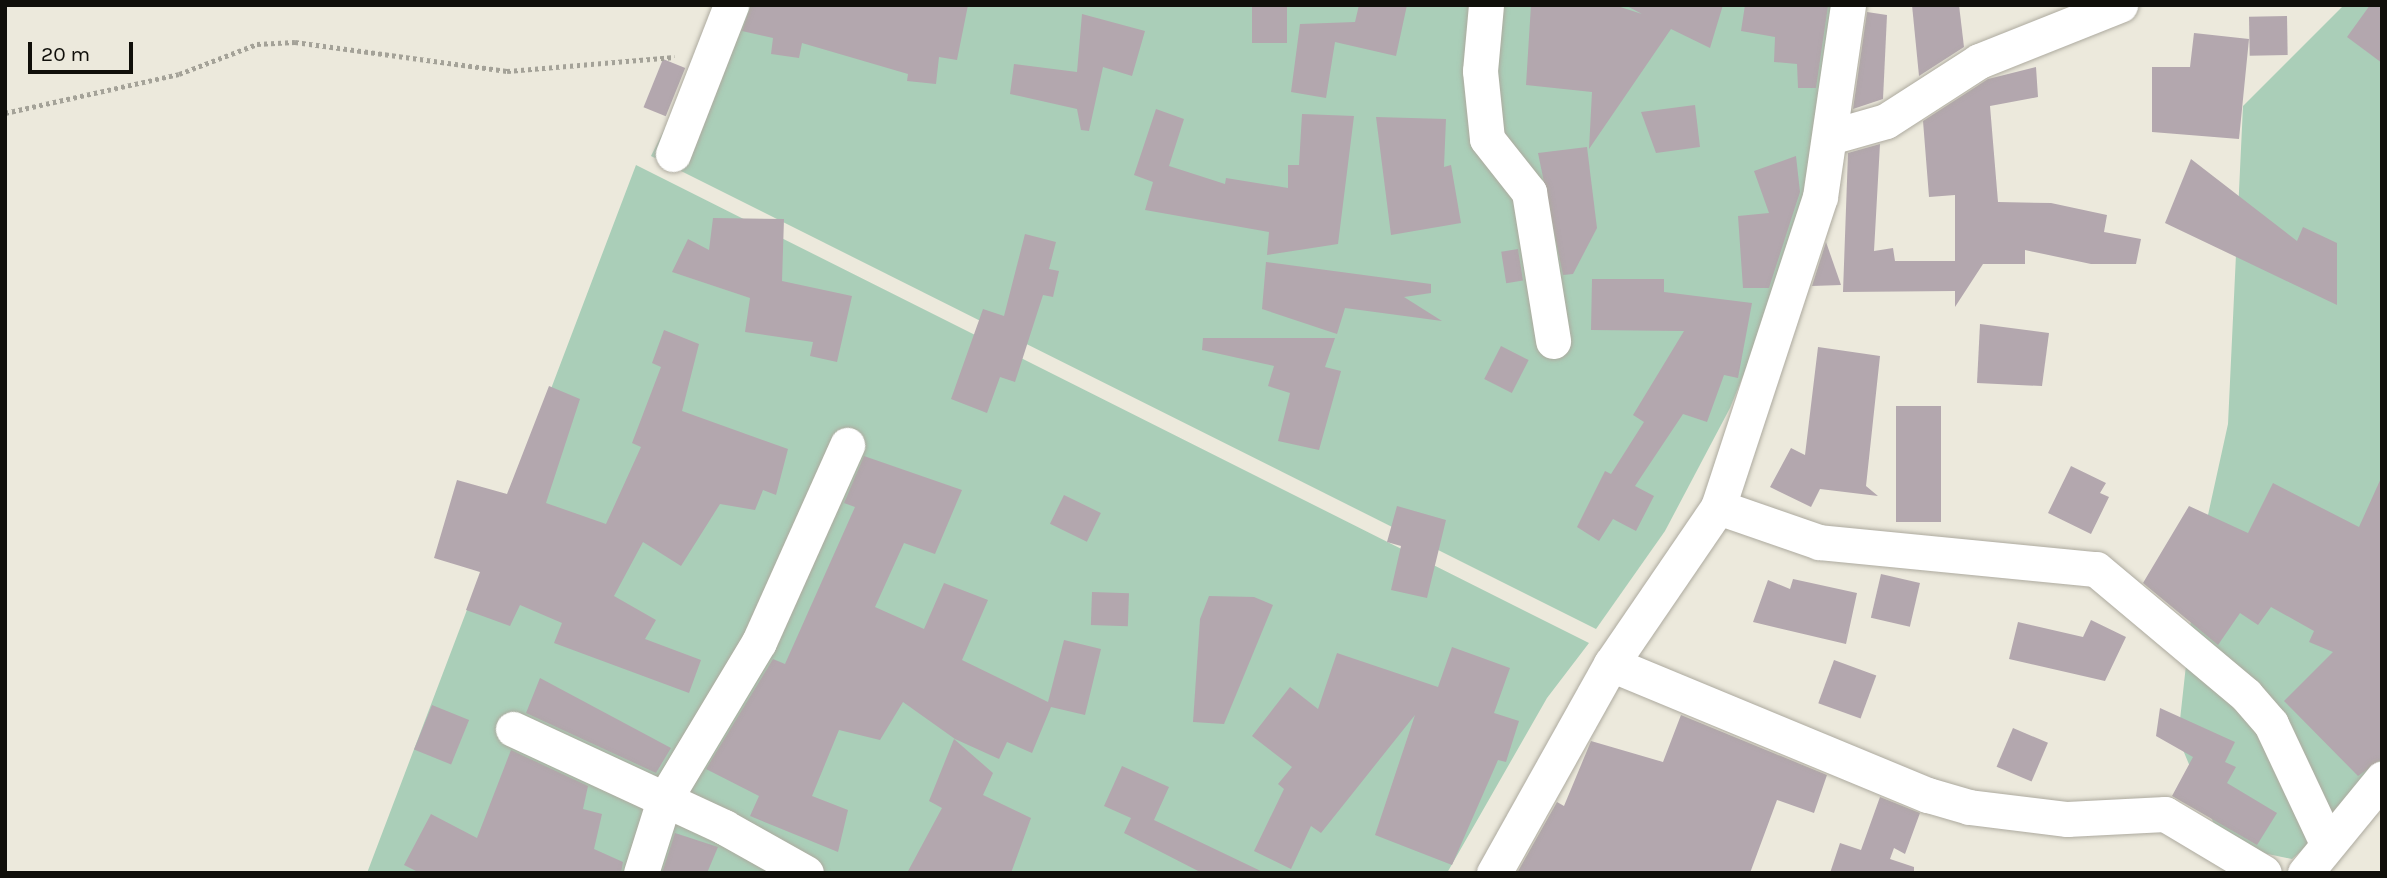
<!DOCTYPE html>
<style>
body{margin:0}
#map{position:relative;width:2387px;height:878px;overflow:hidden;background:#ece9dc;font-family:Karla,sans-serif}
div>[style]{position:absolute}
.green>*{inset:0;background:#aaceb8}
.building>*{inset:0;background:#b3a7ae;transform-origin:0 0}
.path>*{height:4.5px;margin-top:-2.25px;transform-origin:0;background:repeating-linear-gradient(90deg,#a4a298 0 3.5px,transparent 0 7px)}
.roads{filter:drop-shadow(0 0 2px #adaa9f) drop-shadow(0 0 2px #adaa9f)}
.street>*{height:35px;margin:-17.5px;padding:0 17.5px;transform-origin:17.5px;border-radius:17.5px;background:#fff}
span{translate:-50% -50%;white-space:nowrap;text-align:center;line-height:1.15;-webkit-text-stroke:5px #ece9dc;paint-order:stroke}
.frame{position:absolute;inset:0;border:7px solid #100f0a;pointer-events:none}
.scale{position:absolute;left:28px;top:42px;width:105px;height:32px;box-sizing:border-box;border:4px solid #100f0a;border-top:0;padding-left:9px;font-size:21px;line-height:24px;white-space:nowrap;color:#100f0a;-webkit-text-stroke:5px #ece9dc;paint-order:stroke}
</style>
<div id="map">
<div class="green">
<i style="clip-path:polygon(744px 5px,1838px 5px,1800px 236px,1730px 408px,1665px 531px,1596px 629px,651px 156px,702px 55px)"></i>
<i style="clip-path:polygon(2344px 5px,2382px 5px,2382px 761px,2331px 825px,2292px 859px,2258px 852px,2214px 824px,2178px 738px,2197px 565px,2228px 424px,2243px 106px)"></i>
<i style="clip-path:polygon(636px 165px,1589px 643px,1547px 698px,1447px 873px,367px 873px)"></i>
</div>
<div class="building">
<i style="clip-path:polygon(751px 5px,968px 5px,957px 60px,939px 57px,936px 84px,907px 81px,908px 74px,802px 43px,799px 58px,771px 54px,773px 38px,742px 31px)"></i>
<i style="left:1252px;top:5px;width:35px;height:38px"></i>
<i style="clip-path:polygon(1359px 5px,1407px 5px,1396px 56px,1335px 42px,1326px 98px,1291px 92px,1300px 24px,1355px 22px)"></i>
<i style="clip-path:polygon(1531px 5px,1614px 5px,1642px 14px,1625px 5px,1723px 5px,1710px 48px,1671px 29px,1589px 149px,1592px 92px,1526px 85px)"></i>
<i style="clip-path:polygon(1745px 5px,1828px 6px,1816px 88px,1798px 88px,1797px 64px,1774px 62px,1775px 37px,1741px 31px)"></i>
<i style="clip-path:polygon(1912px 5px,1959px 5px,1964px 47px,1919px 76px)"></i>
<i style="clip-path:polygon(2370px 5px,2382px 5px,2382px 63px,2347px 37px)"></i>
<i style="clip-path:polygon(1867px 12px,1887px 15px,1883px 99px,1853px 109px)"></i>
<i style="clip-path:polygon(1082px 14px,1145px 31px,1132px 76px,1103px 67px,1089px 131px,1081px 130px,1077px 109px,1010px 94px,1014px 64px,1077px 72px)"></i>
<i style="left:2287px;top:16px;width:39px;height:38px;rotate:89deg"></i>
<i style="clip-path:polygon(2194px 33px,2249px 39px,2239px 139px,2152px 132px,2152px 67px,2190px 67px)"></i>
<i style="left:663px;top:59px;width:24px;height:52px;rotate:22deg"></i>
<i style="clip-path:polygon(2036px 67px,2038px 97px,1990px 106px,1998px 202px,2051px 203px,2107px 215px,2104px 232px,2141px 239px,2136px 264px,2091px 264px,2025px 250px,2025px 264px,1983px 264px,1955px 307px,1955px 291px,1843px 292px,1848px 153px,1880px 144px,1874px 251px,1893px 248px,1895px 261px,1955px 261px,1955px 195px,1929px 197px,1923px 121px,1988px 79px)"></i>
<i style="clip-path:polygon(1695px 105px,1700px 147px,1656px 153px,1641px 112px)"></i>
<i style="clip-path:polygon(1156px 109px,1184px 119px,1169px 166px,1225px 184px,1226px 178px,1288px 188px,1288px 165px,1299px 165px,1302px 114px,1354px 116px,1338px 244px,1267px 255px,1269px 232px,1145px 210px,1153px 182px,1134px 175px)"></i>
<i style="clip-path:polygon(1376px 117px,1446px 119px,1444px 167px,1451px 165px,1461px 223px,1391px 235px)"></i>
<i style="clip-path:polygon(1587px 147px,1597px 228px,1573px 274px,1563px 275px,1538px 153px)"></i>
<i style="clip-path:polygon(1796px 156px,1800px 192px,1769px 288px,1743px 288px,1738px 216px,1769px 213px,1754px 171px)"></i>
<i style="clip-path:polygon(2191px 159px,2297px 241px,2303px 227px,2337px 243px,2337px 305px,2165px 223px)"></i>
<i style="clip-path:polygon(713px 218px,784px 219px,782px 281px,852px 296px,837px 362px,810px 356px,813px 342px,745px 332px,750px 298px,672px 272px,688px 239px,709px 250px)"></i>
<i style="clip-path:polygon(1025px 234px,1056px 242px,1049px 269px,1059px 271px,1053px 297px,1043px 295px,1015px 382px,1000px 377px,987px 413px,951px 399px,983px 309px,1004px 316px)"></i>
<i style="clip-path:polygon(1826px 242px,1841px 285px,1812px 286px)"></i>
<i style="left:1518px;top:249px;width:32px;height:17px;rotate:81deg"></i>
<i style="clip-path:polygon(1266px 262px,1431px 284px,1431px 293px,1404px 297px,1442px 321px,1345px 308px,1337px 334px,1262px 309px)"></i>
<i style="clip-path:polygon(1592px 279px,1664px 279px,1664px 292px,1752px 303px,1738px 378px,1724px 375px,1707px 422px,1683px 414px,1635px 486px,1654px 496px,1636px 531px,1613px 519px,1599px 541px,1577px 527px,1605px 471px,1611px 474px,1644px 422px,1633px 415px,1684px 331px,1591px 330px)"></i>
<i style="clip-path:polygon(1980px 324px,2049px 333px,2042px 386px,1977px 383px)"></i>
<i style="clip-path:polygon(664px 330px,699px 344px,682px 411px,788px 449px,776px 495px,763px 490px,755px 510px,720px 504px,681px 566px,643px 542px,614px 596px,656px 620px,645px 639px,701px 660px,689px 693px,554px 643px,562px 623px,520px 605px,510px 626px,466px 610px,480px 572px,434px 558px,457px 480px,507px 494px,549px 386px,580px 399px,546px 503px,606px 524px,641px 447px,632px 443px,661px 367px,652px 363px)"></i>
<i style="clip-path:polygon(1203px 338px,1335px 338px,1325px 367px,1341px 371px,1319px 450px,1278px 441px,1290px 393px,1268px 386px,1274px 366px,1202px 350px)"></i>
<i style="left:1501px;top:346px;width:31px;height:37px;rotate:27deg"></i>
<i style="clip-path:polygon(1818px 347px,1880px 356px,1866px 486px,1878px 496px,1820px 489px,1811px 507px,1770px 487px,1791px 448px,1805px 455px)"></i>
<i style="left:1896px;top:406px;width:45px;height:116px"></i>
<i style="clip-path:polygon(864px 456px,962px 490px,935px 554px,904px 543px,875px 607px,924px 629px,944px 583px,988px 600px,962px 660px,1048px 702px,1064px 640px,1101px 649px,1085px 715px,1051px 707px,1032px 753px,1007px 742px,999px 759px,955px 739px,903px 702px,880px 740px,839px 730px,812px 796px,848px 810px,838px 852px,750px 816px,759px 796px,706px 769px,773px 659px,785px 664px,855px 507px,844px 503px)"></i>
<i style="clip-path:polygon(2071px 466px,2106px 483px,2100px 493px,2109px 497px,2091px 534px,2048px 513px)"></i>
<i style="clip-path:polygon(2382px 476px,2382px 759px,2358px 776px,2284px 701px,2333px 652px,2309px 642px,2314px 631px,2271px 607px,2258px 625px,2240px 613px,2218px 645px,2143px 583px,2189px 506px,2248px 533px,2273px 483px,2359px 527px)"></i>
<i style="left:1064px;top:495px;width:41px;height:32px;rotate:26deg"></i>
<i style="clip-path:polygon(1397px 506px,1446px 520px,1427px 598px,1391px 590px,1401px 546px,1387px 542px)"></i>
<i style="left:1881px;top:574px;width:40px;height:45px;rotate:13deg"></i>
<i style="clip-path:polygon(1793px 579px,1857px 593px,1846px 644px,1753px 622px,1768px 580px,1790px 589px)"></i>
<i style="left:1092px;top:592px;width:37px;height:33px;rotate:2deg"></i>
<i style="clip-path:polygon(1209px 596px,1254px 597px,1273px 605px,1224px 724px,1193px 722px,1200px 619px)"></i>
<i style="clip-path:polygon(2091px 620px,2126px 637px,2105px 681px,2009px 659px,2018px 622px,2083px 637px)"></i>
<i style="clip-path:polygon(1452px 647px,1510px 668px,1494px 713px,1519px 721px,1506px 762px,1498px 760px,1452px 865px,1375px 835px,1415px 715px,1321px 833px,1311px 826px,1291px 869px,1254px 851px,1284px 789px,1278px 784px,1292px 767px,1252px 736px,1290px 687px,1318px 709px,1337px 653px,1438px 687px)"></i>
<i style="left:1834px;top:660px;width:45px;height:46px;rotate:20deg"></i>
<i style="clip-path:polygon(540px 678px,671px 748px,656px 773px,526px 713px)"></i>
<i style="left:432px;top:705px;width:40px;height:48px;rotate:22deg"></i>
<i style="clip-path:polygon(2160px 708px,2235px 742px,2225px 762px,2236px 767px,2227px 783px,2277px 813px,2257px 845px,2172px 796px,2193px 757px,2156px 736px)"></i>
<i style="clip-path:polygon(1681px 715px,1827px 775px,1814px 813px,1777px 800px,1750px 873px,1517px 873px,1557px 802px,1564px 806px,1591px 741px,1663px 762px)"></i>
<i style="left:2013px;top:728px;width:38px;height:42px;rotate:23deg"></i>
<i style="clip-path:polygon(954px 739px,993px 773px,983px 795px,1031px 818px,1011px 873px,907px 873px,942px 808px,929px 801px)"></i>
<i style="clip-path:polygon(511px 750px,588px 786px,583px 809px,602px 814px,594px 849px,623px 862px,621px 873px,420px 873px,404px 865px,431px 814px,477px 838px)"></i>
<i style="clip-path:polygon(1122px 766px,1169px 787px,1154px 820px,1265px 873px,1202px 873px,1124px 833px,1131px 818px,1104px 806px)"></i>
<i style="clip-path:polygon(1880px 797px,1920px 813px,1905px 854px,1894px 848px,1890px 859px,1914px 867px,1914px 873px,1830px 873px,1840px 843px,1861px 850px)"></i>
<i style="clip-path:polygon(675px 833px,718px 847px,707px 873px,662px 873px)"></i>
</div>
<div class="path">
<i style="left:5px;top:113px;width:178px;rotate:-12.6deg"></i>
<i style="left:179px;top:74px;width:84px;rotate:-21deg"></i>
<i style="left:257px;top:44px;width:38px;rotate:-3deg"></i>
<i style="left:295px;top:42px;width:214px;rotate:7.8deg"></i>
<i style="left:507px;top:71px;width:168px;rotate:-4.8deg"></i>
</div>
<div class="roads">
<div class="street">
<i style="left:1486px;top:5px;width:66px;rotate:95.2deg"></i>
<i style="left:1480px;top:71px;width:68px;rotate:84.1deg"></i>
<i style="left:1487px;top:139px;width:68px;rotate:51.6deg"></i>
<i style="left:1529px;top:192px;width:151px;rotate:80.8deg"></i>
<i style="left:1830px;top:137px;width:58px;rotate:-15.9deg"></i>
<i style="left:1886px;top:121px;width:111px;rotate:-32.8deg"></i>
<i style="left:1979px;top:61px;width:152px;rotate:-21.7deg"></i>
<i style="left:673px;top:154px;width:160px;rotate:-68.7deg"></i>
<i style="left:1718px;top:507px;width:107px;rotate:19.1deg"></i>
<i style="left:1819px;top:542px;width:278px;rotate:5.6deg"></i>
<i style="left:2096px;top:569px;width:196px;rotate:40deg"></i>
<i style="left:2246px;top:695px;width:38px;rotate:49deg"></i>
<i style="left:2271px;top:724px;width:132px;rotate:64.8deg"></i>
<i style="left:1611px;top:664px;width:343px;rotate:22.5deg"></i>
<i style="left:1928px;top:795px;width:43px;rotate:16.3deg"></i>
<i style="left:1969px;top:807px;width:99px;rotate:7deg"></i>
<i style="left:2067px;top:819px;width:98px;rotate:-2.9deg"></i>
<i style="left:2165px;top:814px;width:115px;rotate:30.8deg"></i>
<i style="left:513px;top:729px;width:233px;rotate:24.9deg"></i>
<i style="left:724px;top:827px;width:94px;rotate:29.3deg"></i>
<i style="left:641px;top:873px;width:77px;rotate:-72.5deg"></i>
<i style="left:664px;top:800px;width:184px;rotate:-59deg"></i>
<i style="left:759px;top:642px;width:216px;rotate:-65.9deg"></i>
<i style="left:1494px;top:873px;width:240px;rotate:-60.8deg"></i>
<i style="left:1611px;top:664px;width:190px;rotate:-55.7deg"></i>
<i style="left:1718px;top:507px;width:326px;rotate:-71.8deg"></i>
<i style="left:1820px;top:197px;width:194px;rotate:-81.7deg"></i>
<i style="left:2305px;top:873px;width:122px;rotate:-50.7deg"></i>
</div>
</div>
<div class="frame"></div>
<div class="scale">20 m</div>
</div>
